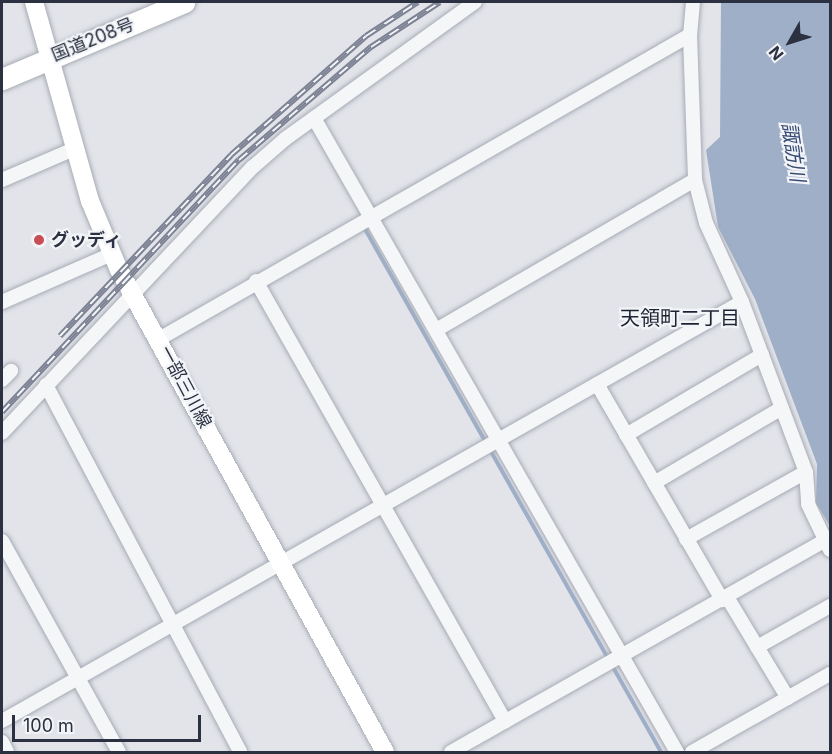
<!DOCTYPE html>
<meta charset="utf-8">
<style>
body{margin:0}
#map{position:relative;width:832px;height:754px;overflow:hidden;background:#e2e4ea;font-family:Inter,"Noto Sans JP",sans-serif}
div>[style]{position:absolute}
.water>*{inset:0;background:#9fafc8}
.stream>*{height:4px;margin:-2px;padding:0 2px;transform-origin:2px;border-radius:2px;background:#9fafc8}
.roads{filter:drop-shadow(0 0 2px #a7abb4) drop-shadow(0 0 2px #a7abb4)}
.minor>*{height:14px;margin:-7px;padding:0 7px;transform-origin:7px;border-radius:7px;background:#f5f6f8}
.major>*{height:18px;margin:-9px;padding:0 9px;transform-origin:9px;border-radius:9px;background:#fff}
.highway>*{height:21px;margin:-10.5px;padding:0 10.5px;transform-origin:10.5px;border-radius:10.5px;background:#fff}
.rail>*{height:6px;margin-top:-3px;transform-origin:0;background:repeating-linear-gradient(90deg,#f2f4f7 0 11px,#7c8293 0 22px);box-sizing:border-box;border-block:2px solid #7c8293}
.dots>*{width:16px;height:16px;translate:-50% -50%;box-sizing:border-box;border:3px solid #f2f4f7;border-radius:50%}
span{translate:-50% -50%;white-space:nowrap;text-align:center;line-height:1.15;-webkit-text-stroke:4.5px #f2f4f7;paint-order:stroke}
.street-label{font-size:18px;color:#2b3141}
.poi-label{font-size:18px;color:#2b3141;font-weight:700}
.left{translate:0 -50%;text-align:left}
.water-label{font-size:20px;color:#374b74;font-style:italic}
.neighbourhood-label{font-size:20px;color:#1d2232}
.frame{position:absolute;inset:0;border:3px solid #2b3141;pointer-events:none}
.north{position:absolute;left:760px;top:12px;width:60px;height:60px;-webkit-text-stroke:4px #f2f4f7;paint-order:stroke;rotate:231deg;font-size:16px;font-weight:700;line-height:24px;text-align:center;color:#2b3141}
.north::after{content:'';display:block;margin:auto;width:21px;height:27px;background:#2b3141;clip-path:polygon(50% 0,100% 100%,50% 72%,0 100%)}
.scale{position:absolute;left:12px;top:715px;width:189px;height:27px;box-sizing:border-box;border:3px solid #2b3141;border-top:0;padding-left:8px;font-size:18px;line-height:21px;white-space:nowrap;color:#2b3141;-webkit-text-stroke:4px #f2f4f7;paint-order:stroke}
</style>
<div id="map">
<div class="water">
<i style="clip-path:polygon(721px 2px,830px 2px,830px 526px,816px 503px,817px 464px,755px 299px,718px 227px,706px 150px,720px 137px)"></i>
</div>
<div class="stream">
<i style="left:365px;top:229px;width:601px;rotate:60.49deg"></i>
</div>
<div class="roads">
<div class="minor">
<i style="left:693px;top:2px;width:33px;rotate:95deg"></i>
<i style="left:690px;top:35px;width:145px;rotate:88deg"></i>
<i style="left:695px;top:180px;width:44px;rotate:75.7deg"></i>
<i style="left:706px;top:223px;width:87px;rotate:65.5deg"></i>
<i style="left:742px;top:302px;width:182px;rotate:69.4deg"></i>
<i style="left:806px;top:472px;width:32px;rotate:86deg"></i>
<i style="left:808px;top:504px;width:51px;rotate:64.4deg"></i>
<i style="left:314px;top:118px;width:731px;rotate:60.21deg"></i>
<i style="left:2px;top:180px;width:78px;rotate:-23.3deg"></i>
<i style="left:256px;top:281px;width:506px;rotate:60.49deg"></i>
<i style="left:2px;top:302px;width:120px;rotate:-23.6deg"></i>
<i style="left:436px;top:330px;width:299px;rotate:-30.1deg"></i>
<i style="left:159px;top:339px;width:612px;rotate:-29.79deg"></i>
<i style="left:2px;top:380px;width:13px;rotate:-45deg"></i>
<i style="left:597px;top:384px;width:250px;rotate:59.9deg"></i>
<i style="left:46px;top:385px;width:415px;rotate:62.1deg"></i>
<i style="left:2px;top:433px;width:366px;rotate:-46.7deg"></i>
<i style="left:253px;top:167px;width:43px;rotate:-41.2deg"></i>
<i style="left:285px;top:139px;width:234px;rotate:-35.8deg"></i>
<i style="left:626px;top:435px;width:158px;rotate:-30.5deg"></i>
<i style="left:654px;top:483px;width:148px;rotate:-30.4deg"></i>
<i style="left:686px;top:539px;width:137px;rotate:-29.2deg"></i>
<i style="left:2px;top:541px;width:241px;rotate:61deg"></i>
<i style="left:727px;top:597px;width:118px;rotate:58.9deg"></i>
<i style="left:757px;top:647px;width:84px;rotate:-29.3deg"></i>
<i style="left:2px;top:721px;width:850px;rotate:-29.52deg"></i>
<i style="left:2px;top:742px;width:11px;rotate:63deg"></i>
<i style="left:451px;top:752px;width:429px;rotate:-29.5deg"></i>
<i style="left:692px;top:752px;width:159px;rotate:-29.5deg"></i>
</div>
<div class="major">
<i style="left:34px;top:2px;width:207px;rotate:74.3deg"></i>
<i style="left:90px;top:201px;width:75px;rotate:67.2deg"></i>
<i style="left:119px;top:270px;width:551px;rotate:61.11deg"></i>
</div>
<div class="highway">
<i style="left:2px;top:79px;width:198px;rotate:-22.9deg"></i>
</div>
</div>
<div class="rail">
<i style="left:60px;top:336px;width:249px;rotate:-46.6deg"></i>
<i style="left:231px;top:155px;width:180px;rotate:-41.4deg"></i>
<i style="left:366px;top:36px;width:62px;rotate:-33.2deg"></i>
<i style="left:2px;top:412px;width:346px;rotate:-46.8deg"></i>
<i style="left:239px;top:160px;width:174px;rotate:-40.6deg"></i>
<i style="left:371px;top:47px;width:82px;rotate:-33.1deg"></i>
</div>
<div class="dots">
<i style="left:39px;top:240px;background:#c94e53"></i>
</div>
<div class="street-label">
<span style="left:93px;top:40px;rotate:-22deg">国道208号</span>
<span style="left:185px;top:387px;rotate:62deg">一部三川線</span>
</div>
<div class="poi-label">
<span class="left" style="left:51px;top:240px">グッディ</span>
</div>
<div class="water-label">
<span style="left:793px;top:152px;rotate:81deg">諏訪川</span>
</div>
<div class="neighbourhood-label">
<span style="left:680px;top:318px">天領町二丁目</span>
</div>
<div class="frame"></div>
<div class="north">N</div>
<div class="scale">100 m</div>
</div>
